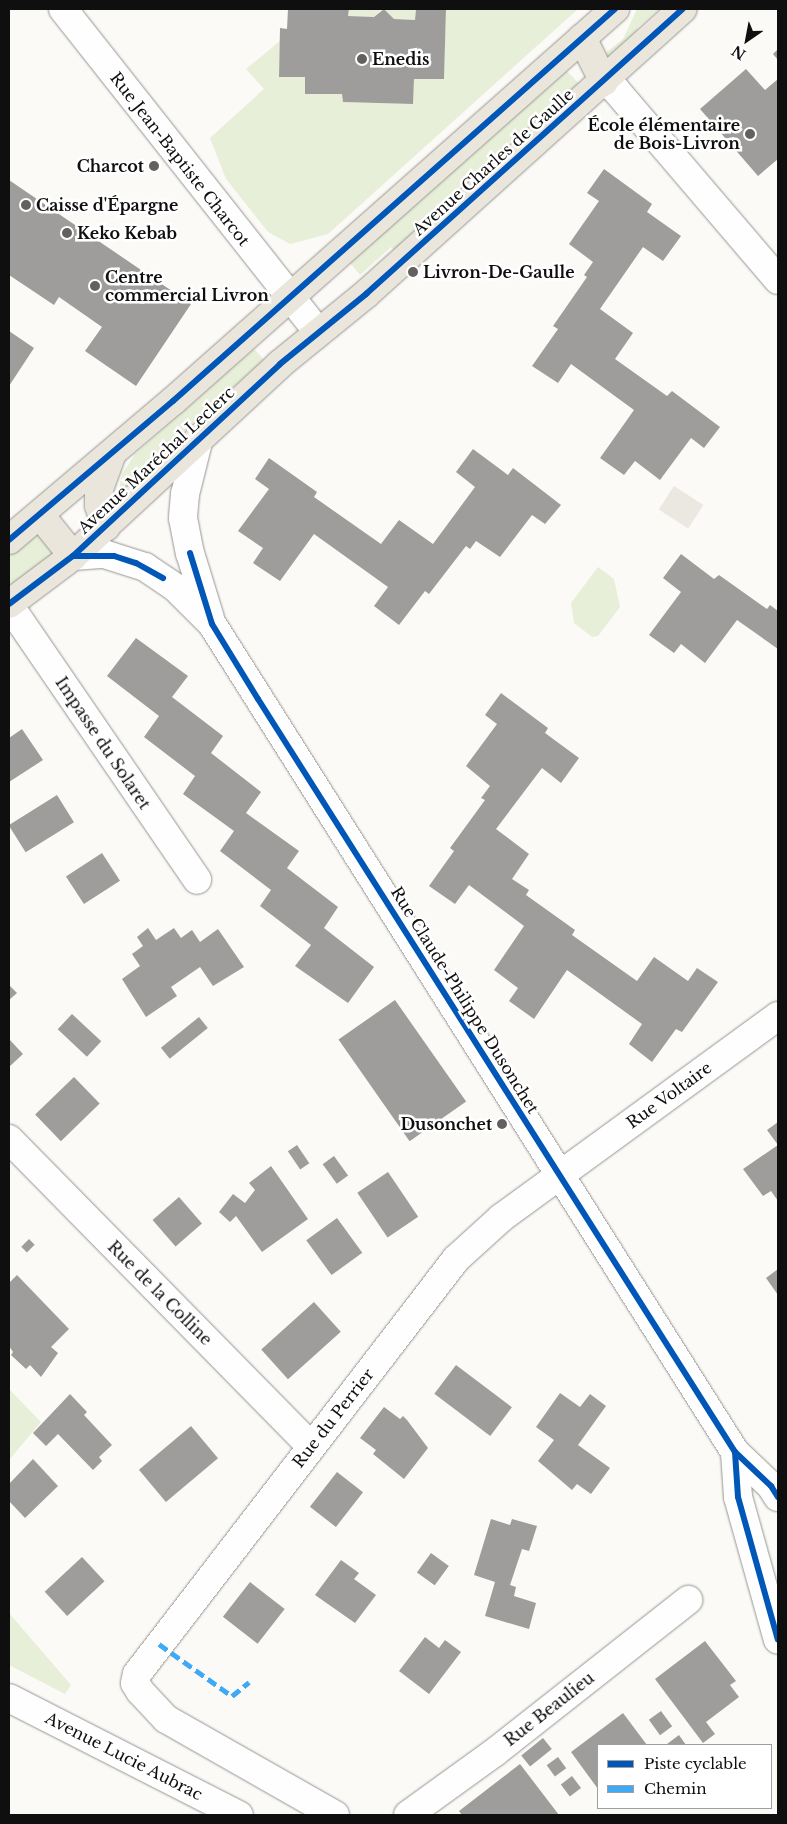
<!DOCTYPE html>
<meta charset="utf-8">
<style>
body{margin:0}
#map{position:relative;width:787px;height:1824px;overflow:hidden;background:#fbfaf6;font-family:"Libre Baskerville",serif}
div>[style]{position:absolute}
.green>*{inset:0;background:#e7efd8}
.plaza>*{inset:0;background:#ebe8e1;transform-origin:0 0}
.building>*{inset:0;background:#9f9d9b;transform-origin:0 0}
.roads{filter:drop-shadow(0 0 1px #959593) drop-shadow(0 0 1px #959593)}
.minor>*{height:28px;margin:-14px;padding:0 14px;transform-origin:14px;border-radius:14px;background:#fefefe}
.major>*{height:28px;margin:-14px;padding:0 14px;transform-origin:14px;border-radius:14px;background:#ebe6dc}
.quiet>*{height:5px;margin-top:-2.5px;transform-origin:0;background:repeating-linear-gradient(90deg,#3fa9f5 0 10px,transparent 0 15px)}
.cycleway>*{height:6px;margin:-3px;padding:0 3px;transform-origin:3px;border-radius:3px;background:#0057b8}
.dots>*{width:14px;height:14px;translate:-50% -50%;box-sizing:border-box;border:2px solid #fff;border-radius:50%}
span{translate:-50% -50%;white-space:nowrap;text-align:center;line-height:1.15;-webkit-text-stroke:5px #fff;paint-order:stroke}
.poi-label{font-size:16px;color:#0f0f0f;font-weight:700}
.left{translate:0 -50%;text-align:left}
.right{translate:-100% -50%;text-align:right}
.street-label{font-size:16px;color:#0f0f0f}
.frame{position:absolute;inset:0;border:10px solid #0f0f0f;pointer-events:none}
.legend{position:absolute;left:597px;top:1744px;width:175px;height:65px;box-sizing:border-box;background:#fff;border:1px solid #9f9f9f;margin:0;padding:6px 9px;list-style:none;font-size:15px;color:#0f0f0f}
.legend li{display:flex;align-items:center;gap:10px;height:25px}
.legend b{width:25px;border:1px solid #9f9f9f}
.north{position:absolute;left:722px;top:15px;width:50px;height:50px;-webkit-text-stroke:4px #fff;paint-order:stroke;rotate:213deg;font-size:14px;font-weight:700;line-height:20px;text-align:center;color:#0f0f0f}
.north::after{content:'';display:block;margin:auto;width:18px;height:22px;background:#0f0f0f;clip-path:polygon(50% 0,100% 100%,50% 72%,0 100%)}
</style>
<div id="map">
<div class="green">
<i style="clip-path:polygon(349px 9px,382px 9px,374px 17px,348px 16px)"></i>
<i style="clip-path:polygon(384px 9px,416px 9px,415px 20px,394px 19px)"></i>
<i style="clip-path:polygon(446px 9px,578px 9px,328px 234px,290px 244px,268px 232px,226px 179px,210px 138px,264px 89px,246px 69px,280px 41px,279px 77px,305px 77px,305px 94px,342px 94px,343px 102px,413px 104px,414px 79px,444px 79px)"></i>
<i style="clip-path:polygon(637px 9px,659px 9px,638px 27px,632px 45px,604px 70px,604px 54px,623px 39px)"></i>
<i style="clip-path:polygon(567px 71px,583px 88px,531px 135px,515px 137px,422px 220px,428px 228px,398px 254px,391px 247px,360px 275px,350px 263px)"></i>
<i style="clip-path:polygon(254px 349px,264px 360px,156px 456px,123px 495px,118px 495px,122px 474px,135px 454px)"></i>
<i style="clip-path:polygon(33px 535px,41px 535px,54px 546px,54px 555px,9px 591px,9px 555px)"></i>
<i style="clip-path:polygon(598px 567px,614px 579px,620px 607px,598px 636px,592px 637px,574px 623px,571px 603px)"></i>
<i style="clip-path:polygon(9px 1389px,41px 1422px,9px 1460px)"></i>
<i style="clip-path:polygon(9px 1613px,71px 1685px,65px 1694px,9px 1665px)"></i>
</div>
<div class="plaza">
<i style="left:674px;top:486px;width:35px;height:28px;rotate:33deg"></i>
</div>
<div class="building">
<i style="clip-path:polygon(288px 9px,349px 9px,348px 16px,374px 17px,384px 9px,394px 19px,415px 20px,416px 9px,446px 9px,444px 79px,414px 79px,413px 104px,343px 102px,342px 94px,305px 94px,305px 77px,279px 77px,280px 28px,287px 29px)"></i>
<i style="clip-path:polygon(778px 49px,778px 60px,773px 54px)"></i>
<i style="clip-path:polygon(746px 69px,765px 90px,778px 79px,778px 159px,758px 176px,700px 109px)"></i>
<i style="clip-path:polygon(604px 169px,652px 204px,647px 212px,681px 236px,663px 261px,643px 247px,600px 309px,633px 333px,615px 359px,667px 396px,672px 391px,720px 427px,704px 448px,691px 438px,660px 480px,635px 461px,624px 475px,600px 458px,634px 410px,571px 364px,558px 383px,532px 366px,558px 329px,553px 326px,587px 277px,584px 275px,593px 262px,569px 244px,599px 201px,587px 193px)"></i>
<i style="clip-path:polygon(9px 180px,191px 304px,136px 386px,85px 351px,102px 327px,59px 297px,54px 305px,9px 275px)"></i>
<i style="clip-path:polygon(9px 331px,34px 348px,9px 386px)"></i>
<i style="clip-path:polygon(473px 449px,508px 475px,513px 468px,561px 505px,545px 524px,532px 515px,500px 557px,476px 541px,470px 549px,466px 546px,429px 594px,425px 591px,399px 625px,374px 606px,388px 587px,314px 534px,280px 581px,253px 563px,263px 548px,238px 531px,269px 489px,255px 479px,269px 458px,317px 492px,314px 497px,381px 544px,399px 520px,433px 544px,475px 487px,456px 472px)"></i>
<i style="clip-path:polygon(681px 554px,714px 579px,719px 575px,767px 609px,770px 605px,778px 611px,778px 649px,737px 620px,705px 663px,681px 644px,674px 653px,649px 635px,681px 592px,663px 578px)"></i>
<i style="clip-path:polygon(136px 638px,188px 676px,172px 697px,223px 736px,211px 753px,261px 792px,246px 813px,299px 851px,287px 868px,338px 907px,324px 928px,374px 967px,348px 1003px,295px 966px,311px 945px,260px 906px,271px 890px,220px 851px,234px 831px,183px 794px,195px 776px,144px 737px,159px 716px,107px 676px)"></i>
<i style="clip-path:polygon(501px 693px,548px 728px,545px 733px,579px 758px,561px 783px,542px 768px,496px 829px,529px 854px,512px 879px,529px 890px,526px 895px,575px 930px,572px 935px,637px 981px,654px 957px,688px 981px,697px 968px,718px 982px,682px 1032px,676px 1029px,652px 1062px,629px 1044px,642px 1024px,567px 970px,534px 1019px,509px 1001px,518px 988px,494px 970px,524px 926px,469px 885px,455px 904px,429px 886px,454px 851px,450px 848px,485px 800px,481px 798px,490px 786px,466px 766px,497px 724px,485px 715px)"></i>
<i style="clip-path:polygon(22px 729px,43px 760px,9px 782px,9px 738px)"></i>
<i style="left:57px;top:795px;width:32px;height:57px;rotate:58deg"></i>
<i style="left:102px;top:853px;width:33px;height:43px;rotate:57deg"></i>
<i style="clip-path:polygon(148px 928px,156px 940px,174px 928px,181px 938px,192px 930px,200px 942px,218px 929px,244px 967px,213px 986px,200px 967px,171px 987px,177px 996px,146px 1017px,122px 979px,140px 966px,132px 954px,143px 946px,137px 937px)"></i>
<i style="clip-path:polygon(9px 985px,17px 993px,9px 1000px)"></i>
<i style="left:395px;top:1000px;width:124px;height:69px;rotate:55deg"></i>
<i style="left:72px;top:1014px;width:40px;height:21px;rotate:43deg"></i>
<i style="left:199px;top:1017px;width:14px;height:49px;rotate:51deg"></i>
<i style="clip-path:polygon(9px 1039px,23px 1054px,9px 1067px)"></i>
<i style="left:74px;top:1077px;width:37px;height:54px;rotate:46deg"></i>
<i style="clip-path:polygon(778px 1122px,778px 1201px,771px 1191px,763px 1196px,743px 1169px,778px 1145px,767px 1130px)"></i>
<i style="left:297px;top:1145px;width:22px;height:11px;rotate:56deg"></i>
<i style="left:334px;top:1156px;width:24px;height:14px;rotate:54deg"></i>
<i style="clip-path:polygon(271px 1166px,308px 1219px,262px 1252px,236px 1216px,230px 1222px,219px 1212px,233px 1194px,245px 1203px,255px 1190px,249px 1183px)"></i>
<i style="left:388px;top:1172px;width:54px;height:37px;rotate:56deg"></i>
<i style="left:179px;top:1197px;width:35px;height:35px;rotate:49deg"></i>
<i style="left:337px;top:1218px;width:43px;height:38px;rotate:54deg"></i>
<i style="left:29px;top:1239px;width:8px;height:11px;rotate:45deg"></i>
<i style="clip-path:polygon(778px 1269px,778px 1295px,766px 1278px)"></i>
<i style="clip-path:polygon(17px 1275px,69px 1329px,51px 1347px,58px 1353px,41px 1377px,30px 1365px,26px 1369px,11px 1355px,13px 1352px,9px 1346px,9px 1283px)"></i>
<i style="left:314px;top:1302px;width:40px;height:71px;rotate:48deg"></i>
<i style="left:456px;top:1365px;width:70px;height:36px;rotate:37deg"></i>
<i style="clip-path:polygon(560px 1393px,580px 1407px,590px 1394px,606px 1406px,578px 1445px,610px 1468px,591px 1494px,577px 1484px,572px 1490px,538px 1461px,554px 1440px,536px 1427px)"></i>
<i style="clip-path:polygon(70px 1394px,87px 1412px,84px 1415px,112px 1445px,99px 1457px,102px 1461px,93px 1470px,58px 1434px,46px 1446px,33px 1433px)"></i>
<i style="clip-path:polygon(384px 1407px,400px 1419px,403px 1416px,407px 1420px,428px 1448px,404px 1479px,373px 1454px,376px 1450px,360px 1438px)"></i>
<i style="left:191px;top:1426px;width:42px;height:68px;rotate:50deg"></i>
<i style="clip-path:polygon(33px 1459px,58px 1486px,25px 1518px,9px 1501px,9px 1484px)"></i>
<i style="left:337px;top:1472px;width:33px;height:44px;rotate:38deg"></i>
<i style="clip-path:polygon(491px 1519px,510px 1525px,512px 1519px,537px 1526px,529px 1551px,522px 1549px,510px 1585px,516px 1587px,514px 1596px,536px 1603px,529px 1629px,485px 1616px,495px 1582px,474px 1575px)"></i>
<i style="left:431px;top:1553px;width:22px;height:24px;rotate:36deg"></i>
<i style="left:82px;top:1557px;width:33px;height:51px;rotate:47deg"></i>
<i style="clip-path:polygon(341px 1560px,359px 1573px,354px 1579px,376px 1595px,355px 1623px,315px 1595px)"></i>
<i style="left:250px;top:1582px;width:44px;height:44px;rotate:38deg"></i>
<i style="clip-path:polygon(425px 1637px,439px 1648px,445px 1640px,461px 1652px,429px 1694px,399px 1671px)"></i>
<i style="clip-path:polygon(705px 1641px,736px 1681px,730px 1685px,739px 1697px,706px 1722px,715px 1734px,703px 1743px,655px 1679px)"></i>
<i style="left:661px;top:1711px;width:19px;height:15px;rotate:54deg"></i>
<i style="clip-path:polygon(623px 1713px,647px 1745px,598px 1745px,598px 1789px,571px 1752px)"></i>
<i style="clip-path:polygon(679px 1735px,686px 1745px,668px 1745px,667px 1744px)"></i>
<i style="left:543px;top:1738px;width:14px;height:28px;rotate:51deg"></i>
<i style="left:558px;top:1757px;width:14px;height:14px;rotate:54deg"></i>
<i style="clip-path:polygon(520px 1764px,559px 1815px,462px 1815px,459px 1811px)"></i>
<i style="left:572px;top:1776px;width:15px;height:14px;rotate:53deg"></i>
</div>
<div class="roads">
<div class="minor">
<i style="left:63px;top:9px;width:410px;rotate:51.7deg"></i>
<i style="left:604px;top:82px;width:13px;rotate:32deg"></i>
<i style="left:615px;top:89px;width:251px;rotate:49.5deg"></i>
<i style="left:199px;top:438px;width:58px;rotate:104deg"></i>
<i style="left:185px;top:494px;width:24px;rotate:95deg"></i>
<i style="left:183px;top:518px;width:36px;rotate:79deg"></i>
<i style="left:190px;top:553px;width:68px;rotate:72.9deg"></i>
<i style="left:73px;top:556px;width:31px;rotate:-4deg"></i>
<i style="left:104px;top:554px;width:43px;rotate:17.6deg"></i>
<i style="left:145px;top:567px;width:37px;rotate:34deg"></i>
<i style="left:176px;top:588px;width:51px;rotate:45deg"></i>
<i style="left:212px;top:624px;width:979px;rotate:57.72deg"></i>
<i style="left:735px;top:1452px;width:50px;rotate:43.4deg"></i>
<i style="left:771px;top:1486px;width:13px;rotate:58deg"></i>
<i style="left:9px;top:605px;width:333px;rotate:55.6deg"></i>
<i style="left:9px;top:1139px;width:431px;rotate:45.5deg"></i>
<i style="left:735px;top:1452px;width:45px;rotate:86.2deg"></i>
<i style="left:738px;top:1497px;width:148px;rotate:74.4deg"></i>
<i style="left:9px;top:1698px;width:258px;rotate:27deg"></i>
<i style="left:335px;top:1815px;width:194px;rotate:-150.4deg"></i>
<i style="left:166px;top:1719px;width:38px;rotate:-133deg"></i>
<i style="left:140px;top:1691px;width:9px;rotate:-122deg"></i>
<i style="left:135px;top:1683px;width:9px;rotate:-77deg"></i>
<i style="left:137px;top:1674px;width:523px;rotate:-52.45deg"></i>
<i style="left:456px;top:1259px;width:61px;rotate:-42.3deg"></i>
<i style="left:501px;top:1218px;width:343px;rotate:-36.1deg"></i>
<i style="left:408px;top:1815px;width:107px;rotate:-35.9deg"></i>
<i style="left:495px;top:1752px;width:246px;rotate:-38.2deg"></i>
</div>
<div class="major">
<i style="left:582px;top:38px;width:49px;rotate:63.4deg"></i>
<i style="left:40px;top:515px;width:53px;rotate:51.2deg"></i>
<i style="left:106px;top:527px;width:23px;rotate:-108deg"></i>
<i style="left:99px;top:505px;width:16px;rotate:-90deg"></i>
<i style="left:99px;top:489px;width:35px;rotate:-70deg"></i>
<i style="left:9px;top:540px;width:215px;rotate:-40.3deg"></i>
<i style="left:173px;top:401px;width:591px;rotate:-41.57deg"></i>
<i style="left:9px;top:604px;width:80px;rotate:-36.9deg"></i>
<i style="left:73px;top:556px;width:282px;rotate:-42.8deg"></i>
<i style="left:280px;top:364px;width:111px;rotate:-39.1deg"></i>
<i style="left:366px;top:294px;width:426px;rotate:-42deg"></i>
</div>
</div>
<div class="quiet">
<i style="left:159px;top:1644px;width:90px;rotate:35.5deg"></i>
<i style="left:232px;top:1696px;width:22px;rotate:-39deg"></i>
</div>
<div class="cycleway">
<i style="left:9px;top:540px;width:215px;rotate:-40.3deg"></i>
<i style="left:173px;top:401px;width:591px;rotate:-41.57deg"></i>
<i style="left:190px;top:553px;width:74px;rotate:72.8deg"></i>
<i style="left:212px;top:624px;width:88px;rotate:58.5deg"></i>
<i style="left:258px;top:699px;width:891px;rotate:57.65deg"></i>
<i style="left:735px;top:1452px;width:50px;rotate:43.4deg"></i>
<i style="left:771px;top:1486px;width:13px;rotate:58deg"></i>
<i style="left:73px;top:556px;width:41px"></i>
<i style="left:114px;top:556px;width:23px;rotate:18deg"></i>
<i style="left:136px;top:563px;width:31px;rotate:29deg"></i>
<i style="left:9px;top:604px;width:80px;rotate:-36.9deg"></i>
<i style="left:73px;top:556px;width:282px;rotate:-42.8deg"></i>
<i style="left:280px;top:364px;width:111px;rotate:-39.1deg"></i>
<i style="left:366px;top:294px;width:426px;rotate:-42deg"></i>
<i style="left:735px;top:1452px;width:45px;rotate:86.2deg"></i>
<i style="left:738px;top:1497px;width:148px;rotate:74.4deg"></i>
</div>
<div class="dots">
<i style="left:362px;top:59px;background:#626160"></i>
<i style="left:750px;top:134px;background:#626160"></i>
<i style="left:154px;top:166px;background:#626160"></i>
<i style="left:26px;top:205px;background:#626160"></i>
<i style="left:67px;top:233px;background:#626160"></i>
<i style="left:413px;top:272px;background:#626160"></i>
<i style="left:95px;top:286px;background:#626160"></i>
<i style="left:502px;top:1124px;background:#626160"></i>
</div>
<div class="poi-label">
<span class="left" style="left:372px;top:59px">Enedis</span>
<span class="right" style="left:740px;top:134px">École élémentaire<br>de Bois-Livron</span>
<span class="right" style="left:144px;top:166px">Charcot</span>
<span class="left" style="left:36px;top:205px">Caisse d'Épargne</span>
<span class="left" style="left:77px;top:233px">Keko Kebab</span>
<span class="left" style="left:423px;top:272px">Livron-De-Gaulle</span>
<span class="left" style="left:105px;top:286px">Centre<br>commercial Livron</span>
<span class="right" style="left:492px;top:1124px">Dusonchet</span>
</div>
<div class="street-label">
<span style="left:180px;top:159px;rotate:52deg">Rue Jean-Baptiste Charcot</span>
<span style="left:493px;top:162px;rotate:-42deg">Avenue Charles de Gaulle</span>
<span style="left:156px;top:460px;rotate:-43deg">Avenue Maréchal Leclerc</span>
<span style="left:103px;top:743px;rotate:56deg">Impasse du Solaret</span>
<span style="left:465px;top:1000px;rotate:58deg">Rue Claude-Philippe Dusonchet</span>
<span style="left:669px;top:1095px;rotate:-36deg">Rue Voltaire</span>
<span style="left:160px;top:1293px;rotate:45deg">Rue de la Colline</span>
<span style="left:333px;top:1418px;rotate:-52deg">Rue du Perrier</span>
<span style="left:549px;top:1709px;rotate:-38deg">Rue Beaulieu</span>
<span style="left:124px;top:1756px;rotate:27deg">Avenue Lucie Aubrac</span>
</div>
<div class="frame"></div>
<ul class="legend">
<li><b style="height:6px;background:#0057b8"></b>Piste cyclable</li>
<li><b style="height:6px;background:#3fa9f5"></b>Chemin</li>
</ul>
<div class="north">N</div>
</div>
